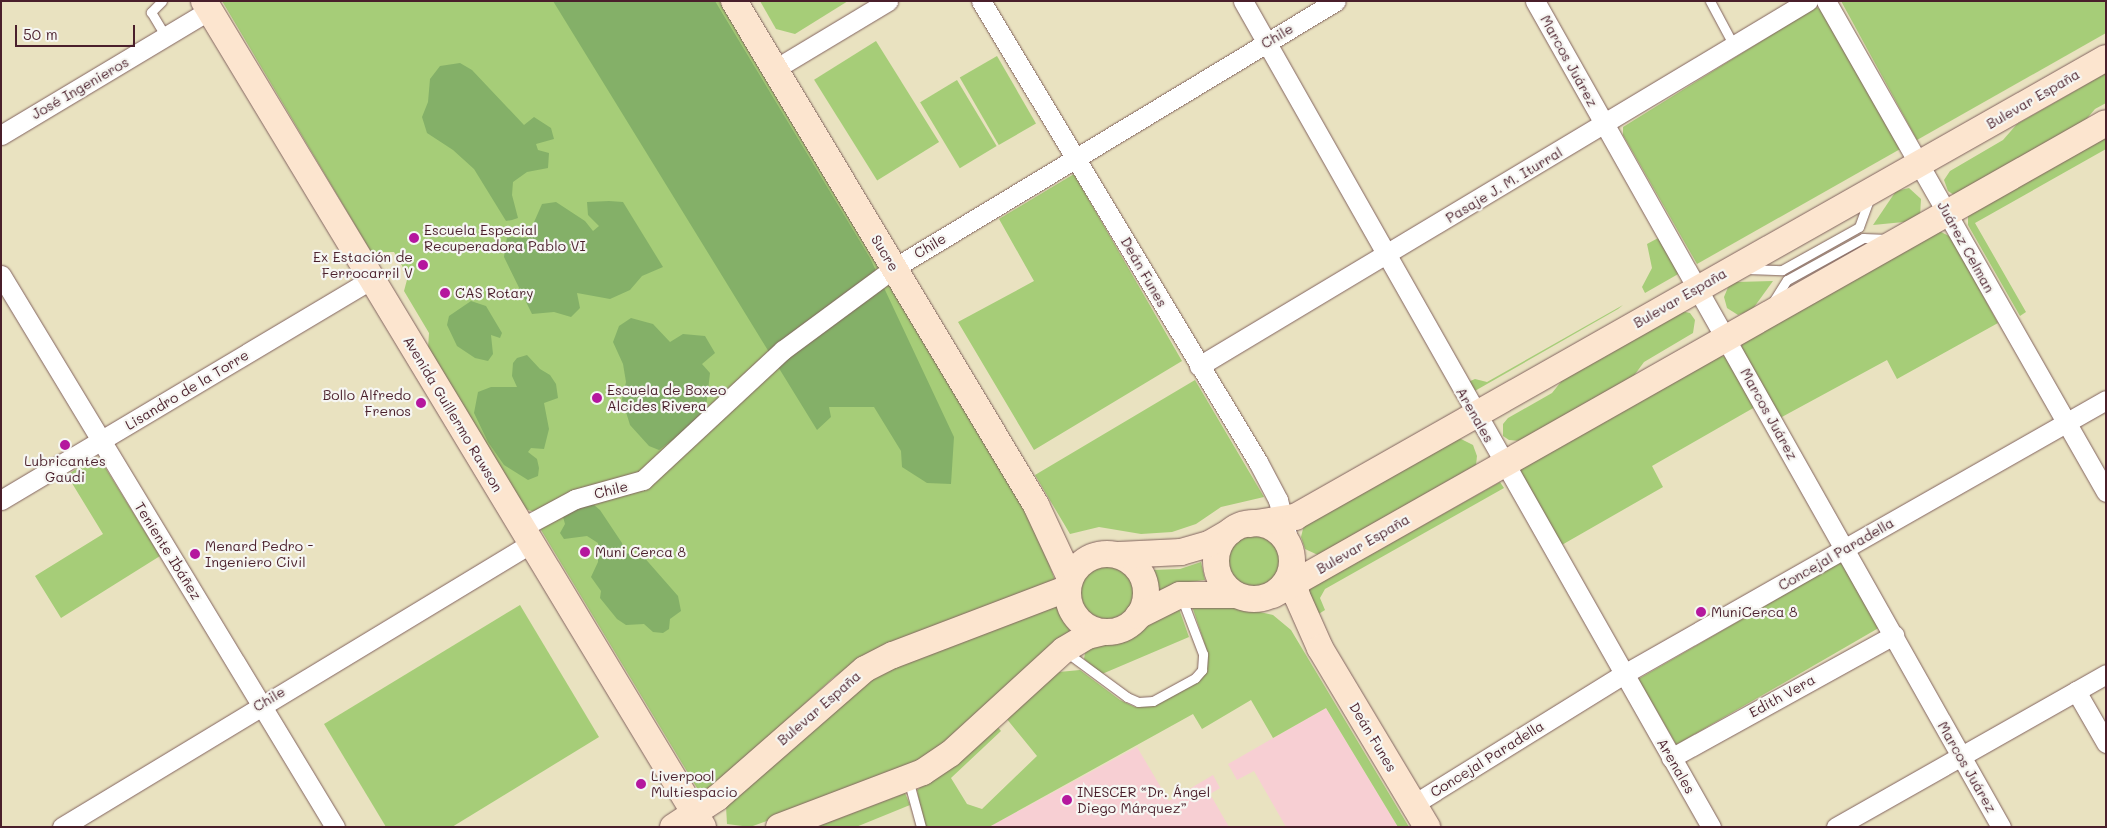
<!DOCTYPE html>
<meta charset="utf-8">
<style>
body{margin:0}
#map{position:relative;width:2107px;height:828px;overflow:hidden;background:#e9e2c0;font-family:Mali,sans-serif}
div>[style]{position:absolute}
.built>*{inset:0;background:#f7cfd3}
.green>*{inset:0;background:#a6cd78;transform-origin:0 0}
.round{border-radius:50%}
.forest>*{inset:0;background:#84b068}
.roads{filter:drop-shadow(0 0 1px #82635f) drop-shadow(0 0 1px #82635f)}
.lane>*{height:9px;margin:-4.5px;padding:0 4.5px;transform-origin:4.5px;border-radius:4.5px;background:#fff}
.street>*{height:19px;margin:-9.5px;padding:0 9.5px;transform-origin:9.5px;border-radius:9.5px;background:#fff}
.secondary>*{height:26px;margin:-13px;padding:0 13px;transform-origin:13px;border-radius:13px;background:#fce5cf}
.secondary>.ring{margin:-13px;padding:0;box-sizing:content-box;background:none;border:26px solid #fce5cf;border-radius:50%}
.dots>*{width:14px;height:14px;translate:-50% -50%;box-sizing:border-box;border:2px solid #f6f6f2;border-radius:50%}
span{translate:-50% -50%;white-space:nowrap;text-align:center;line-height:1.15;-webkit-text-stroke:4.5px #f6f6f2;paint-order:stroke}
.street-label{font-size:14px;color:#4a1f2b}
.poi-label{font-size:14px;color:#4a1f2b}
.left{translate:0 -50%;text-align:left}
.right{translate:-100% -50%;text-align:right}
.frame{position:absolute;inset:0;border:2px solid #4a1f2b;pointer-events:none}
.scale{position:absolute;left:15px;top:25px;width:120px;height:22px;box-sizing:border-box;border:2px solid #4a1f2b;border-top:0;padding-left:6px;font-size:15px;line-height:18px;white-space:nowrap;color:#4a1f2b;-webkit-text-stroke:4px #f6f6f2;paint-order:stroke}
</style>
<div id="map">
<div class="built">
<i style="clip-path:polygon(1326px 708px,1398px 827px,1286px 827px,1254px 771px,1237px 780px,1228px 764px)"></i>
<i style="clip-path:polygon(1137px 747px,1169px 801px,1213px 775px,1220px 788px,1210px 794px,1229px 827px,989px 827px)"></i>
</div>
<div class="green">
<i style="clip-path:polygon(222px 1px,721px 1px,1028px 507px,1055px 580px,867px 654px,833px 678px,713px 788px,703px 791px,697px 788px,541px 530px,541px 527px,650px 468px,535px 512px,525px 509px,428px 348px,429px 333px,404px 291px,408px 276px,394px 252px,371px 252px)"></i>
<i style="clip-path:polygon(760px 1px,848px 1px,795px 34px,776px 29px)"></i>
<i style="clip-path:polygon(1841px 1px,2106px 1px,2106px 33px,1917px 140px)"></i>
<i style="clip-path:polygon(1816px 7px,1820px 9px,1902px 148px,1697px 264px,1623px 135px,1623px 127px)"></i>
<i style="left:876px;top:41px;width:119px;height:73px;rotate:58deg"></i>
<i style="left:997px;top:56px;width:78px;height:43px;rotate:60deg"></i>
<i style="clip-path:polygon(2106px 73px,2106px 103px,2095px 109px,2084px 122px,1954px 195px,1948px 191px,1944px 180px,1950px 171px,2003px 140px,2017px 124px)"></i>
<i style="left:957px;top:80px;width:77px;height:43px;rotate:59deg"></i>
<i style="clip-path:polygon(2106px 135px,2106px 149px,1975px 223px,2026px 312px,2020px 316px,1968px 225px,1968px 215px)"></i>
<i style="clip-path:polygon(1074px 174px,1182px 361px,1034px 450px,958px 322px,1034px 281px,999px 219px)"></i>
<i style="clip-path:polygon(1909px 188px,1921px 199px,1920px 216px,1914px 221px,1873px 225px,1896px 191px)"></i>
<i style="clip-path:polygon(1939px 231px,1951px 237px,1998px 323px,1897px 379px,1887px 360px,1780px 418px,1742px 351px,1742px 342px)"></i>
<i style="clip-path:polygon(1660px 237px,1680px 273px,1645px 293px,1642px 287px,1652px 268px,1647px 244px)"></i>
<i style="clip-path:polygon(1773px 281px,1752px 310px,1738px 315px,1727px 308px,1724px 297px,1729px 285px,1736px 282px)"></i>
<i style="clip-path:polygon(1623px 305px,1618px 309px,1473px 392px,1468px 382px,1475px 379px,1487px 382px)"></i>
<i style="clip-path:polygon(1681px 311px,1690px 313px,1695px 320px,1693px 333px,1644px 362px,1633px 377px,1521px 441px,1509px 440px,1503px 436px,1503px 424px,1508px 418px,1552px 393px,1564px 378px)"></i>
<i style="clip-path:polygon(1717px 355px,1726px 357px,1755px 407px,1652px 466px,1663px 487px,1560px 546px,1520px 470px)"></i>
<i style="clip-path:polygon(1195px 380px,1264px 497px,1221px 507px,1196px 524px,1172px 532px,1141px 534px,1099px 527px,1070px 534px,1035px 475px)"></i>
<i style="clip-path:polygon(1459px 438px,1473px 445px,1477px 456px,1476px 465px,1318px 555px,1305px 549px,1301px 537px,1304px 525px)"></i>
<i style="clip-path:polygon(93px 458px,100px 459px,160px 556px,61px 618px,35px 576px,103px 534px,67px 475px)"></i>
<i style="clip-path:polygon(1500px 482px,1504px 488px,1325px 589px,1320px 598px,1325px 610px,1317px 615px,1309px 597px,1309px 589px)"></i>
<i class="round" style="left:1228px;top:536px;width:52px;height:52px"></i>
<i style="clip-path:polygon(1201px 562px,1205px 580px,1181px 583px,1157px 591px,1152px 570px,1180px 569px)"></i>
<i style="left:1841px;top:562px;width:76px;height:234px;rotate:60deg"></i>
<i class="round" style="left:1080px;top:565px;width:54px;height:54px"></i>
<i style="clip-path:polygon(520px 605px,599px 737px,452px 827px,386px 827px,324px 724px)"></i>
<i style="clip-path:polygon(1056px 605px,1070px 631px,950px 741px,910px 769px,750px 827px,727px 824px,726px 806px,872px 677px)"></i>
<i style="clip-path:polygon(1229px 605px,1273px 615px,1291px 630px,1409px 827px,1398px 827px,1326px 708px,1273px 738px,1251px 700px,1202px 729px,1193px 714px,989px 827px,924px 827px,917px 790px,997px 726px,1001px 731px,951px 778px,967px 804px,982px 809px,1037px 756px,1006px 718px,1059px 672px,1080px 670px,1120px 700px,1135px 707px,1158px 703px,1206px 673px,1207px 651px,1192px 606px)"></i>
<i style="clip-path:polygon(1178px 606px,1189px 637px,1102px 674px,1084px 659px,1085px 653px,1094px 646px,1133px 635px,1147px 622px)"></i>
<i style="clip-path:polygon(905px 793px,910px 805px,856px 827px,816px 827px)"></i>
</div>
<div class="forest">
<i style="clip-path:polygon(553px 1px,715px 1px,870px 258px,954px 437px,951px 484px,927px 483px,902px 467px,901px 451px,874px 407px,829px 407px,831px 417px,817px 430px)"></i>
<i style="clip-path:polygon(460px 63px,472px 70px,524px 125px,534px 117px,551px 128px,554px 139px,536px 144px,538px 150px,549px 153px,548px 168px,527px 172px,513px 182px,512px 195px,518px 218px,512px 220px,506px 221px,474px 169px,453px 150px,427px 133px,422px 117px,428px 102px,430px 79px,440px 66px)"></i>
<i style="clip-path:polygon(609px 201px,623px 202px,663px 267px,642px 276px,630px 290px,610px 299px,577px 293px,580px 308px,571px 317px,554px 312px,532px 314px,504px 257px,507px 237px,527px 238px,542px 204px,556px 202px,585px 221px,593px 231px,599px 226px,588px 215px,587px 202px)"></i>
<i style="clip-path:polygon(471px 301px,486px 306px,502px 333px,500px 338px,491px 335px,493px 354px,488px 361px,475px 358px,457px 346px,447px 325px,449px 316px)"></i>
<i style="clip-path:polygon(631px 318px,653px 324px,670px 342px,683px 334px,705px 336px,715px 353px,702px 364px,710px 373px,705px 416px,659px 450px,649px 446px,630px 425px,622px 399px,626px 382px,623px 364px,613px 342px,619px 326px)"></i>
<i style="clip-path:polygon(527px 355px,540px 369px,550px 375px,556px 384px,558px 398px,544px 403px,549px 429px,544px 449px,531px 448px,528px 452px,537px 459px,539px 468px,538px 476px,528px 480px,504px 465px,488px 442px,474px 413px,478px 392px,491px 387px,517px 387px,512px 376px,513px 363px,517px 358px)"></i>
<i style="clip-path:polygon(583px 505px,594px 505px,600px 510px,622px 543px,623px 553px,642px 555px,678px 596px,681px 611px,670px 619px,669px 629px,663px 633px,653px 632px,644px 624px,626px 625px,617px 619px,600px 598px,601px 591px,591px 577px,598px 562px,598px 543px,587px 536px,564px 539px,560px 533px,565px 524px,563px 517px,571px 509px)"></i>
</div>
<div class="roads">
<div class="lane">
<i style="left:162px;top:1px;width:16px;rotate:135deg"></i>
<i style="left:151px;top:12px;width:29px;rotate:59deg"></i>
<i style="left:1710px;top:1px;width:51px;rotate:61.9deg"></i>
<i style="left:1747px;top:269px;width:35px;rotate:2deg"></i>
<i style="left:1782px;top:270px;width:88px;rotate:-29.2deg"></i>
<i style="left:1859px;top:227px;width:29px;rotate:-70deg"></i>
<i style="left:1773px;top:302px;width:26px;rotate:-58deg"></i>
<i style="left:1787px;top:280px;width:87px;rotate:-28.9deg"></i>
<i style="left:1863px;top:238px;width:25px;rotate:2deg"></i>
<i style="left:1066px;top:652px;width:76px;rotate:36.4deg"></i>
<i style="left:1127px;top:697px;width:12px;rotate:24deg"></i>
<i style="left:1138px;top:702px;width:15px;rotate:-4deg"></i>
<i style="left:1153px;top:701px;width:48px;rotate:-28.7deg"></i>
<i style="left:1195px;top:678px;width:11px;rotate:-49deg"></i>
<i style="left:1202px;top:670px;width:16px;rotate:-86deg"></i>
<i style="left:1203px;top:654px;width:59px;rotate:-110.9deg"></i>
<i style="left:908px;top:779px;width:50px;rotate:74.8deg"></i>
</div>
<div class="street">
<i style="left:981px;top:1px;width:538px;rotate:59deg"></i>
<i style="left:1258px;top:462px;width:43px;rotate:62.2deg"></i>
<i style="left:1278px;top:500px;width:52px;rotate:75.4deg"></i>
<i style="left:1243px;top:1px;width:949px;rotate:60.46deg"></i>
<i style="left:1535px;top:1px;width:948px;rotate:60.57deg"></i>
<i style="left:1826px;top:1px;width:565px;rotate:60.31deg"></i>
<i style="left:775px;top:69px;width:132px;rotate:-31deg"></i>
<i style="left:1px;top:135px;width:244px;rotate:-30.9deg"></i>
<i style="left:1px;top:275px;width:645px;rotate:58.82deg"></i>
<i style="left:1199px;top:366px;width:710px;rotate:-30.94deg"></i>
<i style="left:1px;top:500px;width:432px;rotate:-30.8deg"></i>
<i style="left:521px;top:528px;width:61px;rotate:-28.2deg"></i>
<i style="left:575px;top:499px;width:71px;rotate:-15.6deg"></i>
<i style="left:643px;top:480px;width:191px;rotate:-42.9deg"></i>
<i style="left:783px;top:350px;width:138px;rotate:-36.5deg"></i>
<i style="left:894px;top:268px;width:516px;rotate:-31.14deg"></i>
<i style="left:2076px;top:691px;width:60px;rotate:60deg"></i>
<i style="left:1671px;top:758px;width:255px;rotate:-28.9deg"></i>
<i style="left:1414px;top:804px;width:247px;rotate:-31.8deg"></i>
<i style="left:1624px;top:674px;width:554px;rotate:-29.62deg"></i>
<i style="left:62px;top:827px;width:547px;rotate:-31.16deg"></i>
<i style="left:1836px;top:827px;width:310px;rotate:-29.5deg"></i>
</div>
<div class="secondary">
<i style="left:204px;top:1px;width:965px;rotate:58.86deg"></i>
<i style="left:734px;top:1px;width:588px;rotate:59.07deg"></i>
<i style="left:1036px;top:505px;width:81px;rotate:65deg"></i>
<i class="ring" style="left:1216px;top:523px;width:50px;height:50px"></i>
<i style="left:1250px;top:524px;width:46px;rotate:-8.8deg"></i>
<i style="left:1295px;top:517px;width:932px;rotate:-29.51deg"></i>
<i class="ring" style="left:1068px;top:554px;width:52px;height:52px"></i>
<i style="left:1119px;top:555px;width:62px;rotate:-2.8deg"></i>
<i style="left:1181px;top:552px;width:29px;rotate:-16deg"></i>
<i style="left:1209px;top:544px;width:24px;rotate:-30deg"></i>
<i style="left:1292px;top:566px;width:30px;rotate:81deg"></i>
<i style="left:1297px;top:596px;width:57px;rotate:66.1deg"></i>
<i style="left:1320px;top:648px;width:209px;rotate:59.1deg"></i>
<i style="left:1273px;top:595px;width:957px;rotate:-29.54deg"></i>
<i style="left:1138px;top:616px;width:47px;rotate:-26.6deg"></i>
<i style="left:1180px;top:595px;width:56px"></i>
<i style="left:673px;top:827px;width:53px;rotate:-33.4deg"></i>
<i style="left:717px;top:798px;width:196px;rotate:-41.1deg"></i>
<i style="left:865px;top:669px;width:31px;rotate:-27deg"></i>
<i style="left:893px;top:655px;width:187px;rotate:-20.9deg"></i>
<i style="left:779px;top:827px;width:154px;rotate:-20.9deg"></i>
<i style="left:923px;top:772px;width:32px;rotate:-34deg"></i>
<i style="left:950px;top:754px;width:154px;rotate:-42.4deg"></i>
<i style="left:1064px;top:650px;width:27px;rotate:-31deg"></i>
<i style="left:1087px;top:636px;width:18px;rotate:-13deg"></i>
</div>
</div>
<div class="dots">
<i style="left:414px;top:238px;background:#b5179e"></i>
<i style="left:423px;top:265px;background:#b5179e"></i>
<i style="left:445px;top:293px;background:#b5179e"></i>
<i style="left:597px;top:398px;background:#b5179e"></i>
<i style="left:421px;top:403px;background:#b5179e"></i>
<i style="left:65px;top:445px;background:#b5179e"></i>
<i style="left:585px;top:552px;background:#b5179e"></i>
<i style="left:195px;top:554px;background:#b5179e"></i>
<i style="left:1701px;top:612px;background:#b5179e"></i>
<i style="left:641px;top:784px;background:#b5179e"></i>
<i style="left:1067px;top:800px;background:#b5179e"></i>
</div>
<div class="street-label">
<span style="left:1277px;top:36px;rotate:-31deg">Chile</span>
<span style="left:1569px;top:61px;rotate:61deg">Marcos Juárez</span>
<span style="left:80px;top:88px;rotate:-30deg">José Ingenieros</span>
<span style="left:2033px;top:99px;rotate:-30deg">Bulevar España</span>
<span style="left:1504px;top:185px;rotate:-31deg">Pasaje J. M. Iturral</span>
<span style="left:930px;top:246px;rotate:-31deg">Chile</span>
<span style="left:1966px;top:247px;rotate:61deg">Juárez Celman</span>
<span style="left:885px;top:253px;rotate:59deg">Sucre</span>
<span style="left:1144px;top:272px;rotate:60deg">Deán Funes</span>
<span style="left:1680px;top:298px;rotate:-30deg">Bulevar España</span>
<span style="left:187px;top:390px;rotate:-31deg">Lisandro de la Torre</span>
<span style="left:453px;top:414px;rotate:59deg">Avenida Guillermo Rawson</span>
<span style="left:1769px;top:414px;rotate:61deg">Marcos Juárez</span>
<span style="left:1475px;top:415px;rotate:60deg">Arenales</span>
<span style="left:611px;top:490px;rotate:-14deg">Chile</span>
<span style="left:1363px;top:544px;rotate:-30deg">Bulevar España</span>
<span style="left:168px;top:551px;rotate:58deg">Teniente Ibáñez</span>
<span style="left:1836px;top:554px;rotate:-30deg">Concejal Paradella</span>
<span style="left:1782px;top:696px;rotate:-29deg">Edith Vera</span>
<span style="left:269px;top:699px;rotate:-31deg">Chile</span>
<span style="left:819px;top:708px;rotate:-41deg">Bulevar España</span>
<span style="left:1373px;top:737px;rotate:59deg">Deán Funes</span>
<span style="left:1487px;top:759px;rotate:-32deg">Concejal Paradella</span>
<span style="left:1676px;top:766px;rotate:60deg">Arenales</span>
<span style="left:1967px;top:767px;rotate:60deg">Marcos Juárez</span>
</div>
<div class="poi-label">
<span class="left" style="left:424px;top:238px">Escuela Especial<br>Recuperadora Pablo VI</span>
<span class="right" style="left:413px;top:265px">Ex Estación de<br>Ferrocarril V</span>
<span class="left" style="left:455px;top:293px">CAS Rotary</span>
<span class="left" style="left:607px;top:398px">Escuela de Boxeo<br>Alcides Rivera</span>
<span class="right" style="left:411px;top:403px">Bollo Alfredo<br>Frenos</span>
<span style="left:65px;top:469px">Lubricantes<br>Gaudi</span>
<span class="left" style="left:205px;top:554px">Menard Pedro -<br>Ingeniero Civil</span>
<span class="left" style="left:595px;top:552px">Muni Cerca 8</span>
<span class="left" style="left:1711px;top:612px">MuniCerca 8</span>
<span class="left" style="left:651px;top:784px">Liverpool<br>Multiespacio</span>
<span class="left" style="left:1077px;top:800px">INESCER “Dr. Ángel<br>Diego Márquez”</span>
</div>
<div class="frame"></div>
<div class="scale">50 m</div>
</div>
